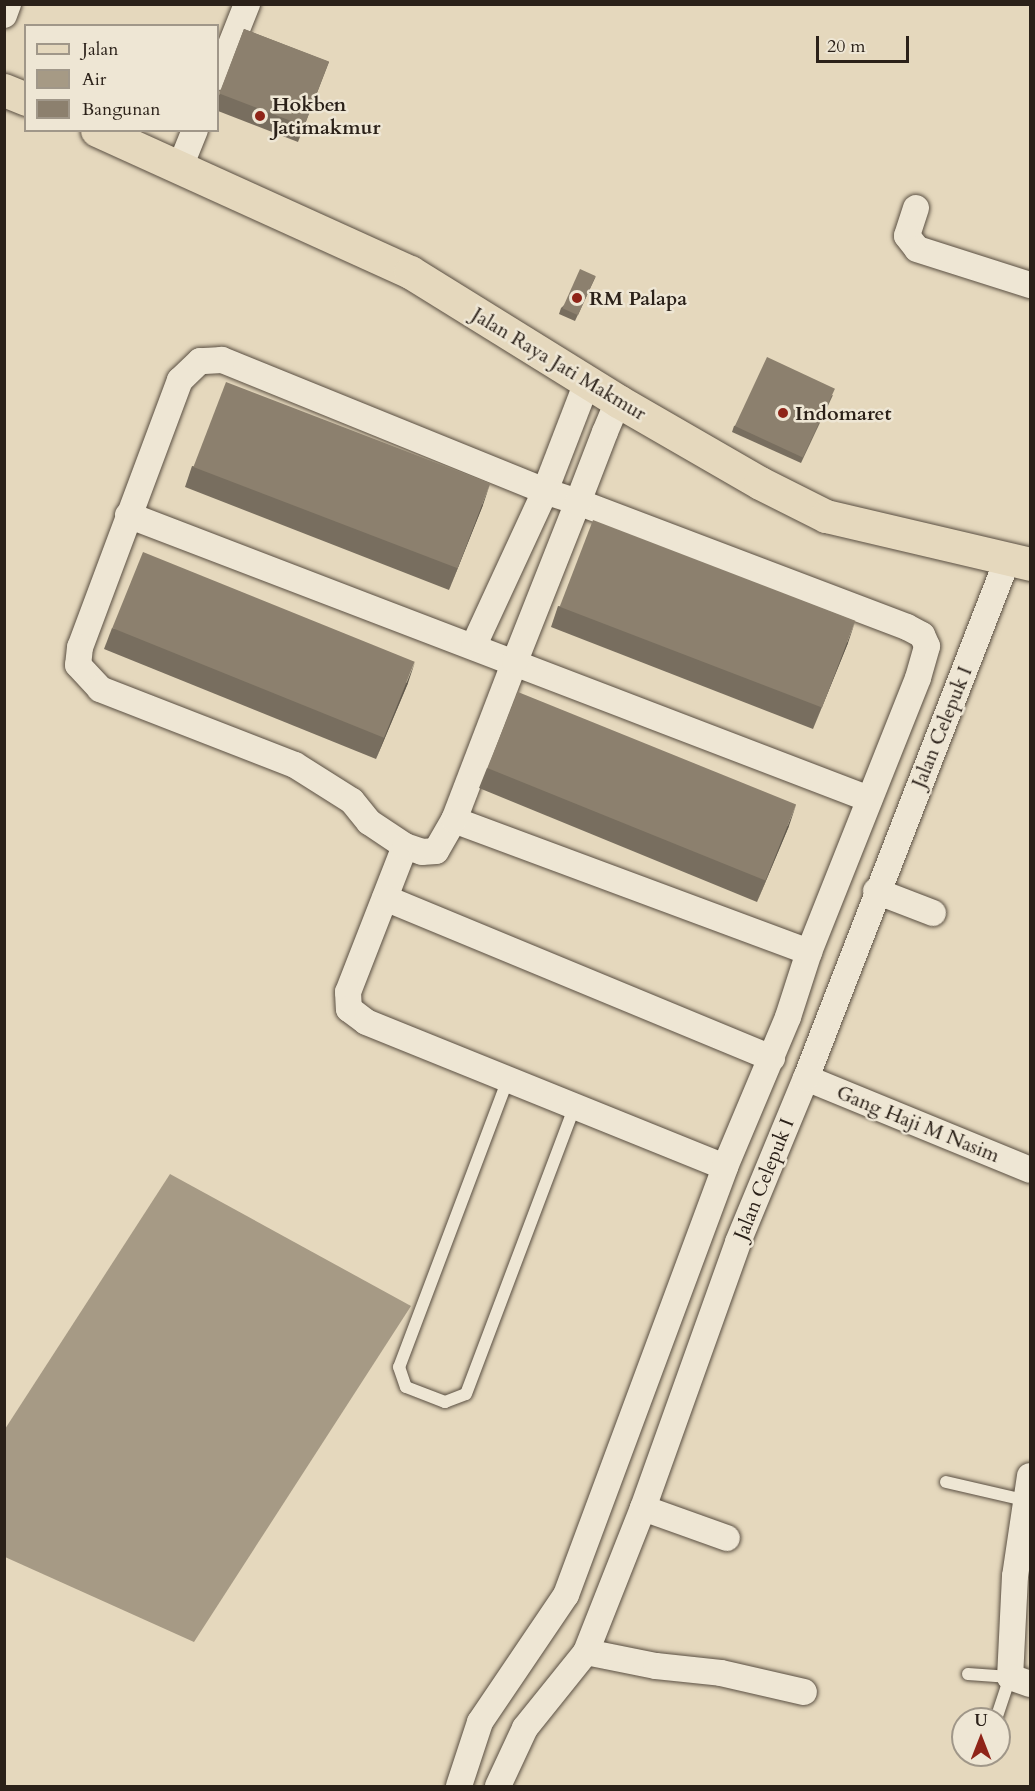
<!DOCTYPE html>
<style>
body{margin:0}
#map{position:relative;width:1035px;height:1791px;overflow:hidden;background:#e5d8bd;font-family:Cardo,serif}
div>[style]{position:absolute}
.water>*{inset:0;background:#a69a85}
.roads{filter:drop-shadow(0 0 2px #5a4f42) drop-shadow(0 0 2px #5a4f42)}
.lane>*{height:12px;margin:-6px;padding:0 6px;transform-origin:6px;border-radius:6px;background:#eee6d4}
.street>*{height:26px;margin:-13px;padding:0 13px;transform-origin:13px;border-radius:13px;background:#eee6d4}
.primary>*{height:33px;margin:-16.5px;padding:0 16.5px;transform-origin:16.5px;border-radius:16.5px;background:#e5d8bd}
.wall>*{inset:0;background:#786e5f}
.shaded-wall>*{inset:0;background:#625a4d}
.building>*{inset:0;background:#8c806e;transform-origin:0 0}
.dots>*{width:16px;height:16px;translate:-50% -50%;box-sizing:border-box;border:3px solid #eee6d4;border-radius:50%}
span{translate:-50% -50%;white-space:nowrap;text-align:center;line-height:1.15;-webkit-text-stroke:5px #eee6d4;paint-order:stroke}
.poi-label{font-size:20px;color:#2b2119;font-weight:700}
.left{translate:0 -50%;text-align:left}
.street-label{font-size:20px;color:#2b2119}
.frame{position:absolute;inset:0;border:6px solid #2b2119;pointer-events:none}
.legend{position:absolute;left:24px;top:24px;width:195px;height:108px;box-sizing:border-box;background:#eee6d4;border:2px solid #a09789;margin:0;padding:8px 10px;list-style:none;font-size:18px;color:#2b2119}
.legend li{display:flex;align-items:center;gap:12px;height:30px}
.legend b{width:30px;border:2px solid #a09789}
.north{position:absolute;left:951px;top:1707px;width:60px;height:60px;box-sizing:border-box;background:#eee6d4;border:2px solid #a09789;border-radius:50%;rotate:0deg;font-size:16px;font-weight:700;line-height:24px;text-align:center;color:#2b2119}
.north::after{content:'';display:block;margin:auto;width:21px;height:27px;background:#8f2418;clip-path:polygon(50% 0,100% 100%,50% 72%,0 100%)}
.scale{position:absolute;left:816px;top:36px;width:93px;height:27px;box-sizing:border-box;border:3px solid #2b2119;border-top:0;padding-left:8px;font-size:18px;line-height:21px;white-space:nowrap;color:#2b2119;-webkit-text-stroke:4px #eee6d4;paint-order:stroke}
</style>
<div id="map">
<div class="water">
<i style="clip-path:polygon(170px 1174px,411px 1306px,194px 1642px,5px 1557px,5px 1429px)"></i>
</div>
<div class="roads">
<div class="lane">
<i style="left:508px;top:1079px;width:308px;rotate:110.7deg"></i>
<i style="left:399px;top:1367px;width:21px;rotate:71deg"></i>
<i style="left:406px;top:1387px;width:42px;rotate:21deg"></i>
<i style="left:445px;top:1402px;width:22px;rotate:-21deg"></i>
<i style="left:466px;top:1394px;width:308px;rotate:-69.3deg"></i>
<i style="left:946px;top:1482px;width:80px;rotate:13deg"></i>
<i style="left:968px;top:1674px;width:42px;rotate:4.1deg"></i>
<i style="left:1010px;top:1677px;width:44px;rotate:108.4deg"></i>
</div>
<div class="street">
<i style="left:4px;top:15px;width:12px;rotate:-70deg"></i>
<i style="left:218px;top:77px;width:79px;rotate:-68.3deg"></i>
<i style="left:180px;top:167px;width:40px;rotate:-68deg"></i>
<i style="left:916px;top:208px;width:29px;rotate:108deg"></i>
<i style="left:907px;top:236px;width:16px;rotate:52deg"></i>
<i style="left:917px;top:249px;width:119px;rotate:17.7deg"></i>
<i style="left:128px;top:515px;width:794px;rotate:20.97deg"></i>
<i style="left:474px;top:645px;width:170px;rotate:-65.2deg"></i>
<i style="left:545px;top:491px;width:117px;rotate:-68.9deg"></i>
<i style="left:454px;top:820px;width:379px;rotate:20.4deg"></i>
<i style="left:405px;top:846px;width:157px;rotate:111.3deg"></i>
<i style="left:348px;top:992px;width:17px;rotate:87deg"></i>
<i style="left:349px;top:1009px;width:21px;rotate:37deg"></i>
<i style="left:366px;top:1022px;width:387px;rotate:22deg"></i>
<i style="left:876px;top:891px;width:61px;rotate:21.1deg"></i>
<i style="left:385px;top:898px;width:419px;rotate:22.5deg"></i>
<i style="left:806px;top:1078px;width:242px;rotate:22.3deg"></i>
<i style="left:1030px;top:1476px;width:101px;rotate:98.5deg"></i>
<i style="left:1015px;top:1576px;width:101px;rotate:92.8deg"></i>
<i style="left:1010px;top:1677px;width:21px;rotate:19deg"></i>
<i style="left:643px;top:1508px;width:89px;rotate:19.7deg"></i>
<i style="left:586px;top:1652px;width:71px;rotate:11.3deg"></i>
<i style="left:656px;top:1666px;width:65px;rotate:6.1deg"></i>
<i style="left:721px;top:1673px;width:85px;rotate:12.9deg"></i>
<i style="left:459px;top:1786px;width:67px;rotate:-71.8deg"></i>
<i style="left:480px;top:1722px;width:153px;rotate:-55.9deg"></i>
<i style="left:566px;top:1595px;width:457px;rotate:-69.6deg"></i>
<i style="left:725px;top:1167px;width:163px;rotate:-67.2deg"></i>
<i style="left:788px;top:1017px;width:68px;rotate:-72.1deg"></i>
<i style="left:809px;top:952px;width:295px;rotate:-68.3deg"></i>
<i style="left:918px;top:678px;width:33px;rotate:-74deg"></i>
<i style="left:927px;top:646px;width:12px;rotate:-114deg"></i>
<i style="left:922px;top:635px;width:17px;rotate:-152deg"></i>
<i style="left:907px;top:627px;width:352px;rotate:-159.2deg"></i>
<i style="left:578px;top:502px;width:35px;rotate:-162deg"></i>
<i style="left:545px;top:491px;width:349px;rotate:-157.9deg"></i>
<i style="left:222px;top:360px;width:22px;rotate:177deg"></i>
<i style="left:200px;top:361px;width:28px;rotate:136deg"></i>
<i style="left:180px;top:380px;width:285px;rotate:110.5deg"></i>
<i style="left:80px;top:647px;width:18px;rotate:96deg"></i>
<i style="left:78px;top:665px;width:33px;rotate:47deg"></i>
<i style="left:100px;top:689px;width:209px;rotate:21.3deg"></i>
<i style="left:295px;top:765px;width:67px;rotate:32.3deg"></i>
<i style="left:352px;top:801px;width:27px;rotate:51deg"></i>
<i style="left:369px;top:822px;width:43px;rotate:33.7deg"></i>
<i style="left:405px;top:846px;width:18px;rotate:19deg"></i>
<i style="left:422px;top:852px;width:14px;rotate:-4deg"></i>
<i style="left:436px;top:851px;width:36px;rotate:-60deg"></i>
<i style="left:454px;top:820px;width:170px;rotate:-69deg"></i>
<i style="left:515px;top:661px;width:171px;rotate:-68.4deg"></i>
<i style="left:578px;top:502px;width:75px;rotate:-68.9deg"></i>
<i style="left:605px;top:432px;width:34px;rotate:-67deg"></i>
<i style="left:498px;top:1786px;width:64px;rotate:-65deg"></i>
<i style="left:525px;top:1728px;width:97px;rotate:-51.2deg"></i>
<i style="left:586px;top:1652px;width:155px;rotate:-68.4deg"></i>
<i style="left:643px;top:1508px;width:282px;rotate:-70.3deg"></i>
<i style="left:738px;top:1242px;width:178px;rotate:-67.5deg"></i>
<i style="left:806px;top:1078px;width:558px;rotate:-68.77deg"></i>
</div>
<div class="primary">
<i style="left:4px;top:90px;width:24px;rotate:22deg"></i>
<i style="left:97px;top:130px;width:344px;rotate:24.4deg"></i>
<i style="left:410px;top:272px;width:245px;rotate:31.8deg"></i>
<i style="left:618px;top:401px;width:164px;rotate:30deg"></i>
<i style="left:760px;top:483px;width:74px;rotate:26.6deg"></i>
<i style="left:826px;top:516px;width:210px;rotate:13.2deg"></i>
</div>
</div>
<div class="wall">
<i style="clip-path:polygon(244px 29px,329px 62px,298px 142px,218px 111px,218px 98px)"></i>
<i style="clip-path:polygon(596px 276px,575px 321px,559px 314px,561px 308px)"></i>
<i style="clip-path:polygon(833px 395px,801px 463px,732px 432px,734px 426px)"></i>
<i style="clip-path:polygon(192px 466px,483px 505px,449px 590px,185px 487px)"></i>
<i style="clip-path:polygon(558px 606px,848px 643px,813px 729px,551px 627px)"></i>
<i style="clip-path:polygon(112px 628px,408px 683px,376px 759px,104px 649px)"></i>
<i style="clip-path:polygon(487px 768px,789px 826px,757px 902px,479px 788px)"></i>
</div>
<div class="shaded-wall">
<i style="clip-path:polygon(490px 484px,483px 505px,449px 590px,457px 569px)"></i>
<i style="clip-path:polygon(855px 622px,848px 643px,813px 729px,821px 709px)"></i>
<i style="clip-path:polygon(415px 662px,408px 683px,376px 759px,384px 738px)"></i>
<i style="clip-path:polygon(796px 805px,789px 826px,757px 902px,765px 882px)"></i>
</div>
<div class="building">
<i style="left:244px;top:29px;width:91px;height:69px;rotate:21deg"></i>
<i style="left:580px;top:269px;width:17px;height:43px;rotate:24deg"></i>
<i style="left:767px;top:357px;width:75px;height:76px;rotate:25deg"></i>
<i style="left:226px;top:382px;width:283px;height:91px;rotate:21deg"></i>
<i style="left:593px;top:520px;width:281px;height:93px;rotate:21deg"></i>
<i style="left:143px;top:552px;width:293px;height:82px;rotate:22deg"></i>
<i style="left:518px;top:692px;width:300px;height:82px;rotate:22deg"></i>
</div>
<div class="dots">
<i style="left:260px;top:116px;background:#8f2418"></i>
<i style="left:577px;top:298px;background:#8f2418"></i>
<i style="left:783px;top:413px;background:#8f2418"></i>
</div>
<div class="poi-label">
<span class="left" style="left:272px;top:116px">Hokben<br>Jatimakmur</span>
<span class="left" style="left:589px;top:298px">RM Palapa</span>
<span class="left" style="left:795px;top:413px">Indomaret</span>
</div>
<div class="street-label">
<span style="left:559px;top:364px;rotate:31deg">Jalan Raya Jati Makmur</span>
<span style="left:942px;top:727px;rotate:-68deg">Jalan Celepuk I</span>
<span style="left:918px;top:1124px;rotate:22deg">Gang Haji M Nasim</span>
<span style="left:764px;top:1179px;rotate:-68deg">Jalan Celepuk I</span>
</div>
<div class="frame"></div>
<ul class="legend">
<li><b style="height:8px;background:#e5d8bd"></b>Jalan</li>
<li><b style="height:16px;background:#a69a85"></b>Air</li>
<li><b style="height:16px;background:#8c806e"></b>Bangunan</li>
</ul>
<div class="north">U</div>
<div class="scale">20 m</div>
</div>
